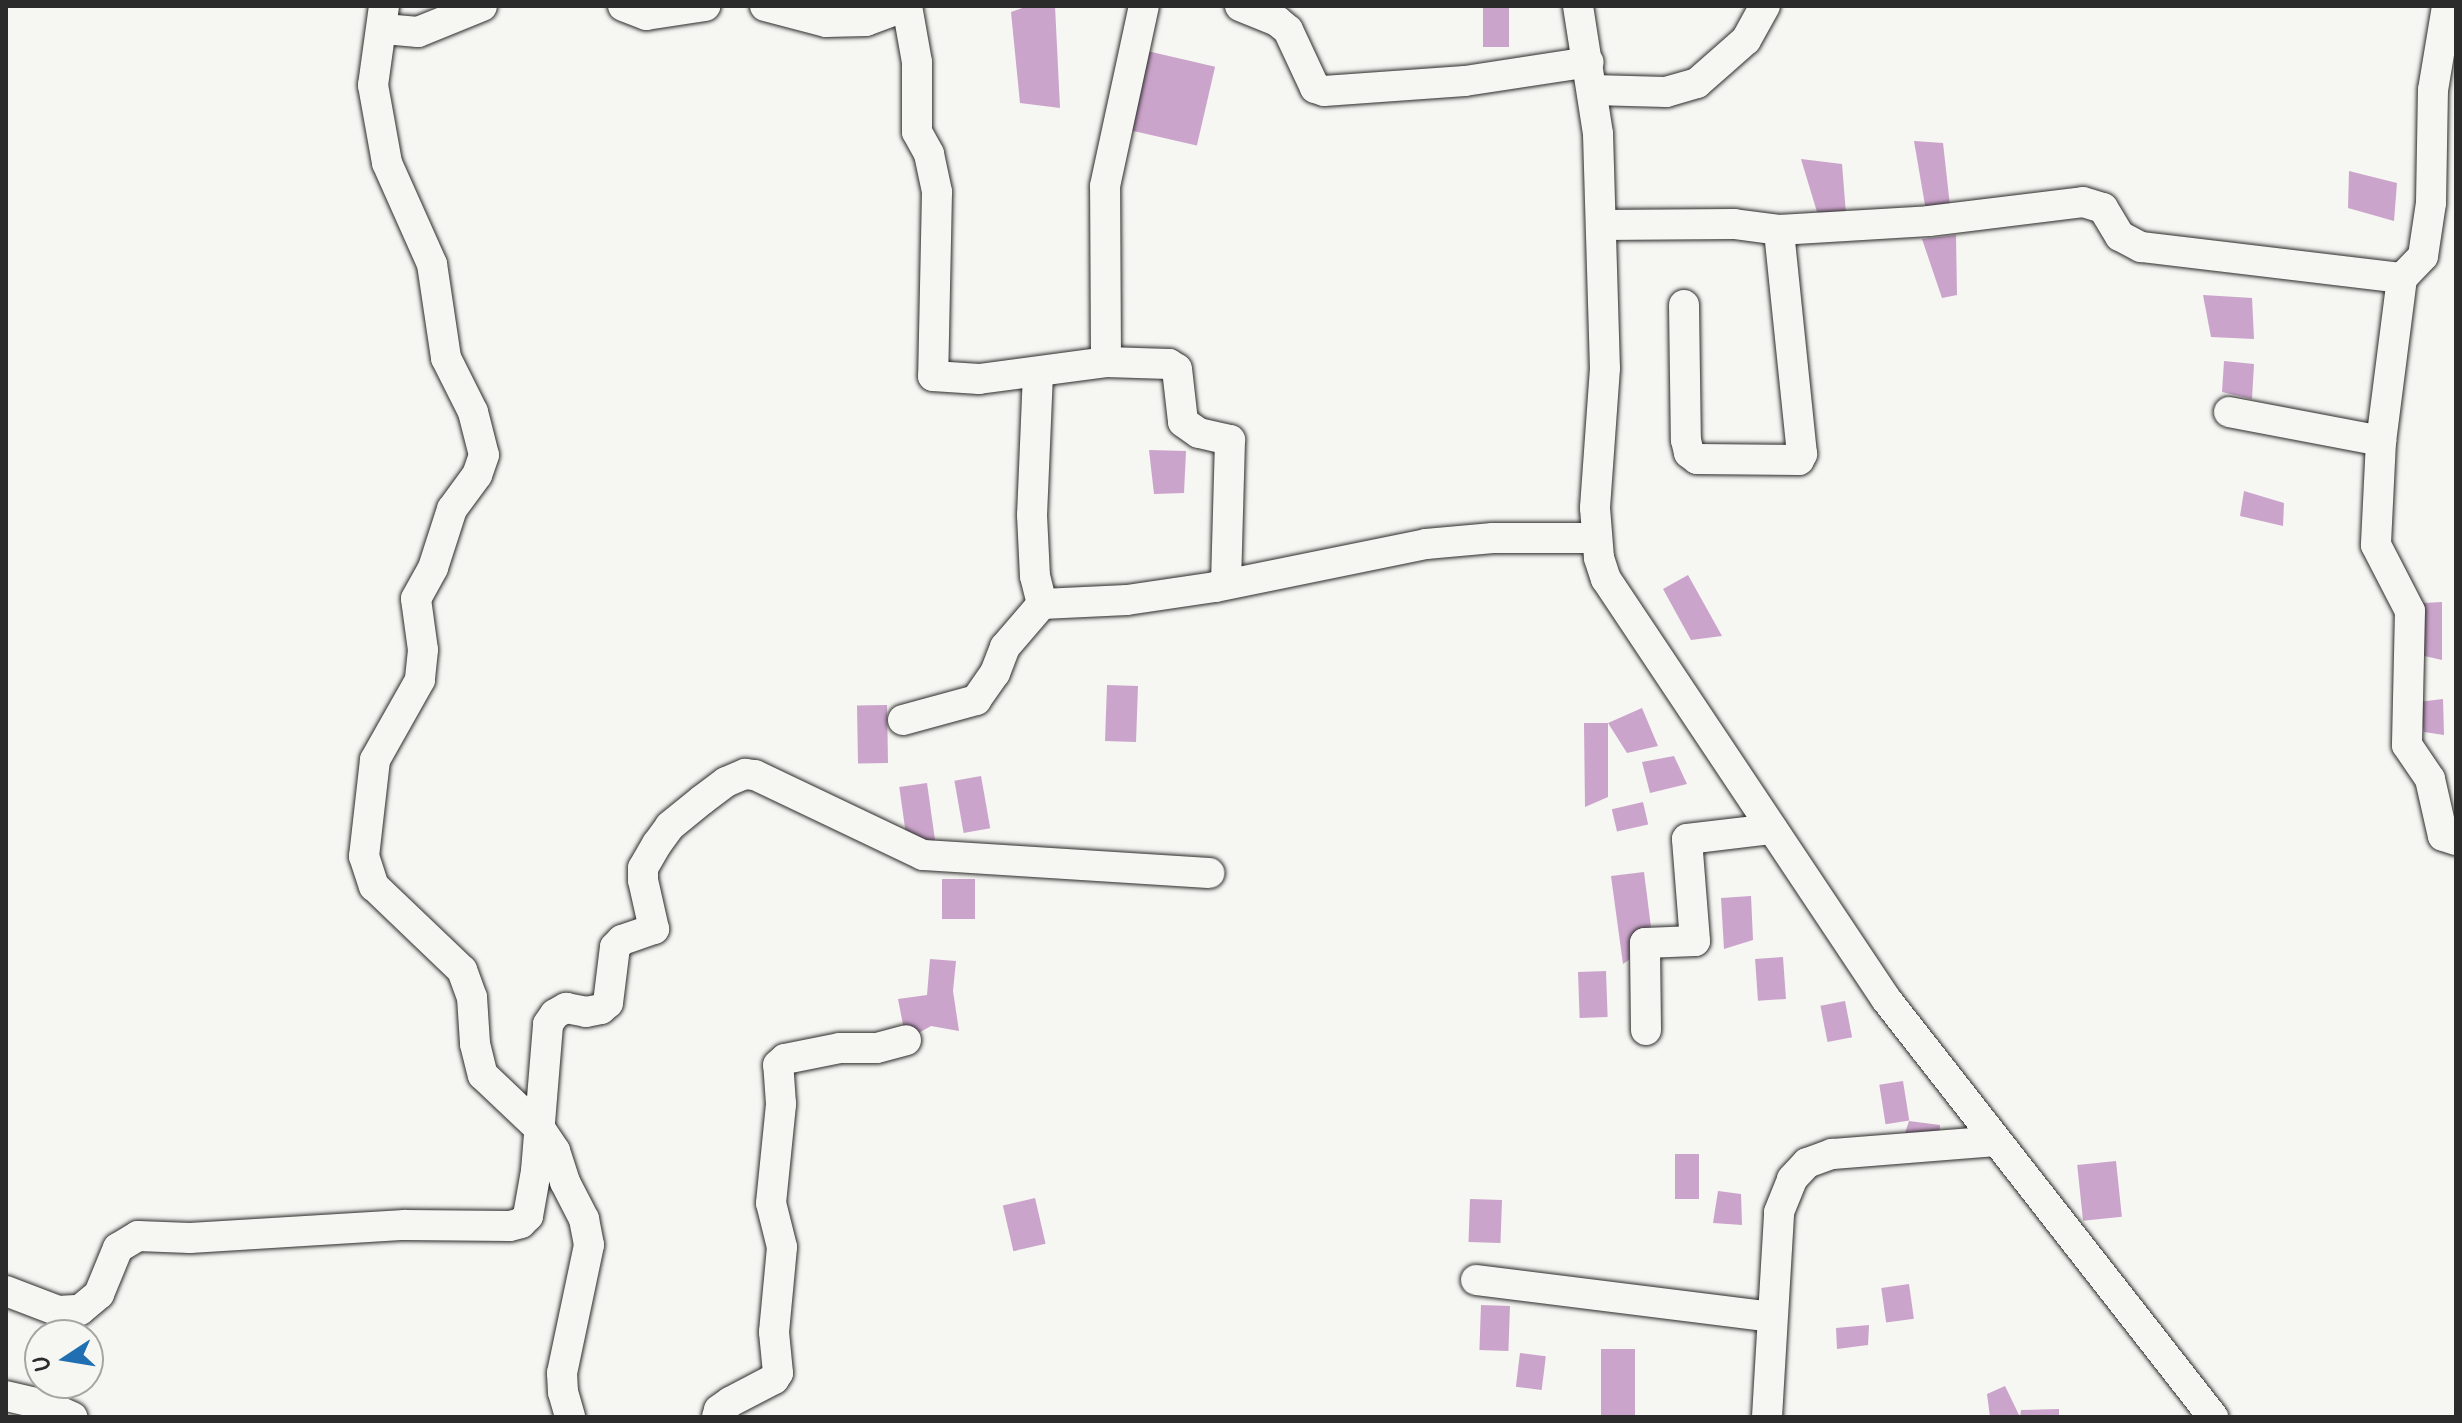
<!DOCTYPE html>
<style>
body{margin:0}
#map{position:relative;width:2462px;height:1423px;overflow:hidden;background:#f6f6f2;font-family:Pangolin,sans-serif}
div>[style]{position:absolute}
.building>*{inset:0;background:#cba4cb;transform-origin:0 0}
.roads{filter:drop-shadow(0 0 2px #2b2b2b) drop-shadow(0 0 2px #2b2b2b)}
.minor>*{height:30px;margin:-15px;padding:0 15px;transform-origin:15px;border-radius:15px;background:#f6f6f2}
span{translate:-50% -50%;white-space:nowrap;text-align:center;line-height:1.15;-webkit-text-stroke:6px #f6f6f2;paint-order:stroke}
.frame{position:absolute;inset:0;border:8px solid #2b2b2b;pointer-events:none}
.north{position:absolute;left:24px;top:1319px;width:80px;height:80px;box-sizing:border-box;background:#f6f6f2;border:2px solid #a5a5a2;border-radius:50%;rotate:258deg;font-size:22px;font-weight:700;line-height:32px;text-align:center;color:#2b2b2b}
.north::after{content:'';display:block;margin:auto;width:28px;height:36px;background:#1f6fb2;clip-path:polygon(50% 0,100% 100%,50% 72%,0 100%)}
</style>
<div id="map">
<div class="building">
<i style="clip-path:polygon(1028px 6px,1055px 6px,1060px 108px,1020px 103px,1011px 12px)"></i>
<i style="left:1483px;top:6px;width:26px;height:41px"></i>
<i style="left:1143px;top:50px;width:74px;height:81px;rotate:13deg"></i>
<i style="clip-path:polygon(1914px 141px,1943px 143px,1950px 206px,1926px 211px)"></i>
<i style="clip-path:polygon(1801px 159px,1842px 164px,1846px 214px,1817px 212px)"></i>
<i style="clip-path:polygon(2349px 171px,2397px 183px,2394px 221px,2348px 208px)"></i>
<i style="clip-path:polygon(1956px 235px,1957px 295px,1942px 298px,1922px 239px)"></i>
<i style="clip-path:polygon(2203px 295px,2252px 298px,2254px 339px,2211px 337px)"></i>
<i style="clip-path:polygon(2224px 361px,2254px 364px,2252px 399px,2222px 392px)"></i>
<i style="clip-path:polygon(1149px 450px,1186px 451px,1184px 493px,1154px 494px)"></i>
<i style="clip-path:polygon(2244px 491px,2284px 503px,2283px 526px,2240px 516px)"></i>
<i style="clip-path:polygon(1688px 575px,1722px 636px,1691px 640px,1663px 589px)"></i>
<i style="clip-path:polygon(2442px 602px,2442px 660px,2420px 655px,2423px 603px)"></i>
<i style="left:1107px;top:685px;width:31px;height:56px;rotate:2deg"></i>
<i style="clip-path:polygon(2443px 699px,2444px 735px,2424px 732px,2418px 702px)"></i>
<i style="left:887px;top:705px;width:58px;height:30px;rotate:89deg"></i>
<i style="clip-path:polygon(1642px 708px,1658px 746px,1627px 753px,1608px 723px,1608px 797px,1585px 807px,1584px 723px,1608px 723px)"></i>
<i style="clip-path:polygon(1674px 756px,1687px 784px,1650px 793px,1642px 762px)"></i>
<i style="left:981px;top:776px;width:53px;height:27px;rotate:80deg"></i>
<i style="left:927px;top:783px;width:62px;height:28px;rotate:82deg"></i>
<i style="left:1643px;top:802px;width:23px;height:32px;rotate:77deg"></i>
<i style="clip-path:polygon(1644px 872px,1653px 943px,1623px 964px,1611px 876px)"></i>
<i style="left:942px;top:879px;width:33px;height:40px"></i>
<i style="clip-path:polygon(1751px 896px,1753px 940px,1724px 949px,1721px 898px)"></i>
<i style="left:1783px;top:957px;width:42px;height:28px;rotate:86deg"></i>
<i style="clip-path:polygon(930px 959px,956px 961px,953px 991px,959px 1031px,931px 1026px,906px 1040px,898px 999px,927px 995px)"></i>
<i style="left:1606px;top:971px;width:46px;height:28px;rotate:88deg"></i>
<i style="left:1845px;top:1001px;width:37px;height:25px;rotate:79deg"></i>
<i style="left:1903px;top:1081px;width:40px;height:24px;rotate:81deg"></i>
<i style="clip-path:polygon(1909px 1121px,1940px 1125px,1939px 1145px,1900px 1148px)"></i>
<i style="left:1675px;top:1154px;width:24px;height:45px"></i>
<i style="left:2116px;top:1161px;width:56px;height:39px;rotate:84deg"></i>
<i style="clip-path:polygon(1718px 1191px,1741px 1194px,1742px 1225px,1713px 1223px)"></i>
<i style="left:1035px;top:1198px;width:47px;height:33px;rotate:77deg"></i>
<i style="left:1470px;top:1199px;width:32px;height:43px;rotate:2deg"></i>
<i style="left:1909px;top:1284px;width:35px;height:28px;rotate:82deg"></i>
<i style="left:1481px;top:1305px;width:29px;height:45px;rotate:2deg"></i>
<i style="clip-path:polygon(1869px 1325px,1868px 1345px,1837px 1349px,1836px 1328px)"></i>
<i style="left:1601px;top:1349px;width:34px;height:68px"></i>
<i style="left:1520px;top:1353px;width:26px;height:34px;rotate:7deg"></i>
<i style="clip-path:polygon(2005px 1386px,2020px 1417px,1990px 1417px,1987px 1394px)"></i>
<i style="clip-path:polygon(2059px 1409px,2059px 1417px,2020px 1417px,2021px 1410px)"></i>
</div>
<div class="roads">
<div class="minor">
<i style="left:384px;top:6px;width:80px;rotate:97.9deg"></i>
<i style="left:373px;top:85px;width:79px;rotate:79.8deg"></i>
<i style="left:387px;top:163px;width:111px;rotate:66deg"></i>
<i style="left:432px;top:264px;width:95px;rotate:81.5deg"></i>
<i style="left:446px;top:358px;width:60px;rotate:63.4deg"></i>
<i style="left:473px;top:412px;width:44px;rotate:75.7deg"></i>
<i style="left:484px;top:455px;width:21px;rotate:109deg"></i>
<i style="left:477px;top:475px;width:42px;rotate:126.3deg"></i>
<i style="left:452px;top:509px;width:62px;rotate:107.9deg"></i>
<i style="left:433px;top:568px;width:35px;rotate:119deg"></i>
<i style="left:416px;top:599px;width:51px;rotate:82.2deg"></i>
<i style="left:423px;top:650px;width:30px;rotate:96deg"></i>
<i style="left:420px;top:680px;width:92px;rotate:119.4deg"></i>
<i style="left:375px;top:760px;width:97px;rotate:96.5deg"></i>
<i style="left:364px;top:856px;width:32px;rotate:72deg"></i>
<i style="left:374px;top:886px;width:122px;rotate:43.7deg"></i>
<i style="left:462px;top:970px;width:29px;rotate:70deg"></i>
<i style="left:472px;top:997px;width:47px;rotate:86.3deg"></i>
<i style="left:475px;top:1044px;width:32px;rotate:76deg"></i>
<i style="left:483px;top:1075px;width:80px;rotate:43.5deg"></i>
<i style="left:541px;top:1130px;width:25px;rotate:56deg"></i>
<i style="left:555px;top:1151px;width:33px;rotate:72deg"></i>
<i style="left:565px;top:1182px;width:42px;rotate:62.8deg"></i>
<i style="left:584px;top:1219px;width:26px;rotate:79deg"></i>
<i style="left:589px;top:1245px;width:131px;rotate:101.9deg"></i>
<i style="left:562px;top:1373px;width:19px;rotate:87deg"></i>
<i style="left:563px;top:1392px;width:26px;rotate:74deg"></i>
<i style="left:623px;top:6px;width:25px;rotate:21deg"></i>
<i style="left:646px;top:15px;width:60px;rotate:-8.7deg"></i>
<i style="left:765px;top:6px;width:63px;rotate:14.7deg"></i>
<i style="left:826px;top:22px;width:40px;rotate:-1.4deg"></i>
<i style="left:866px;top:21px;width:43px;rotate:-20.6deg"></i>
<i style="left:907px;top:6px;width:57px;rotate:79.9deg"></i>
<i style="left:917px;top:62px;width:70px;rotate:90deg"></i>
<i style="left:917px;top:132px;width:25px;rotate:61deg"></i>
<i style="left:929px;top:154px;width:39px;rotate:78deg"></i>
<i style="left:937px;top:192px;width:184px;rotate:91.2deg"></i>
<i style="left:933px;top:376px;width:46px;rotate:3.7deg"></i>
<i style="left:979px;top:379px;width:128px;rotate:-7.6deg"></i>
<i style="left:1106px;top:362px;width:63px;rotate:1.8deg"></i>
<i style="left:1169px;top:364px;width:9px;rotate:32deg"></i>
<i style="left:1177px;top:369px;width:53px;rotate:83.5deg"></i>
<i style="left:1183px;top:422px;width:19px;rotate:35deg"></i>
<i style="left:1199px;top:433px;width:32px;rotate:13deg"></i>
<i style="left:1230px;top:440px;width:144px;rotate:91.6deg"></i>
<i style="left:1240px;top:6px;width:40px;rotate:22deg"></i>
<i style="left:1277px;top:21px;width:14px;rotate:39deg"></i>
<i style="left:1288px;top:30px;width:64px;rotate:65deg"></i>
<i style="left:1315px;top:88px;width:9px;rotate:18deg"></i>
<i style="left:1324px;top:91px;width:141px;rotate:-4.1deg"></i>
<i style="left:1465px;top:81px;width:125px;rotate:-8.7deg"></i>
<i style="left:1578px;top:6px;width:130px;rotate:81.1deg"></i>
<i style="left:1598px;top:134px;width:234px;rotate:88.3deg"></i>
<i style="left:1605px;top:368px;width:140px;rotate:94.1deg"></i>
<i style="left:1595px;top:508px;width:50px;rotate:85.4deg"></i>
<i style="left:1599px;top:558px;width:22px;rotate:72deg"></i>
<i style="left:1606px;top:579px;width:505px;rotate:56.31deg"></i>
<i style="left:1886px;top:999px;width:531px;rotate:51.96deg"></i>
<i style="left:384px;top:29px;width:34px;rotate:5deg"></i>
<i style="left:418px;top:32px;width:69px;rotate:-22.1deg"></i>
<i style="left:1593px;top:90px;width:73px;rotate:1.6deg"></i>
<i style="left:1666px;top:92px;width:32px;rotate:-16deg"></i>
<i style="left:1697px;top:83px;width:65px;rotate:-41.3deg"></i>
<i style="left:1746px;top:40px;width:39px;rotate:-61deg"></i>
<i style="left:1601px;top:225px;width:133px;rotate:-0.4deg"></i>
<i style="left:1734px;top:224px;width:45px;rotate:7.6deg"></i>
<i style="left:1779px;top:230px;width:150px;rotate:-3.4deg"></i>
<i style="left:1929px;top:221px;width:155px;rotate:-7deg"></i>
<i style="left:2083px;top:202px;width:21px;rotate:17deg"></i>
<i style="left:2103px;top:208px;width:33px;rotate:59deg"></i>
<i style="left:2120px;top:236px;width:24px;rotate:28deg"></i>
<i style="left:2141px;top:247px;width:263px;rotate:6.8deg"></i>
<i style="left:2402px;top:278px;width:164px;rotate:97.3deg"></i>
<i style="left:2381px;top:441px;width:104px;rotate:92.8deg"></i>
<i style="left:2376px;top:545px;width:74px;rotate:62.7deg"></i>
<i style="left:2410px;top:611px;width:134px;rotate:91.3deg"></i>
<i style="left:2407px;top:745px;width:41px;rotate:55.9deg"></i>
<i style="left:2430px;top:779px;width:58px;rotate:77.2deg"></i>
<i style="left:2443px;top:836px;width:14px;rotate:17deg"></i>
<i style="left:2402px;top:278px;width:30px;rotate:-46deg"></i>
<i style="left:2423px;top:256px;width:54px;rotate:-81.4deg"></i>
<i style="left:2431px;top:203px;width:113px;rotate:-89deg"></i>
<i style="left:2433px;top:90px;width:85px;rotate:-80.5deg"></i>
<i style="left:1684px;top:305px;width:135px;rotate:89.2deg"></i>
<i style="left:1686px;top:440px;width:13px;rotate:77deg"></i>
<i style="left:1689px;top:453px;width:10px;rotate:37deg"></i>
<i style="left:1697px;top:459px;width:102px;rotate:0.6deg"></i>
<i style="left:1799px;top:460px;width:7px;rotate:-63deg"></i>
<i style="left:1802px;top:454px;width:225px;rotate:-95.9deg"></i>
<i style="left:1106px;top:362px;width:176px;rotate:-90.3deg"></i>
<i style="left:1105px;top:186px;width:184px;rotate:-77.8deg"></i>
<i style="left:1038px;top:373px;width:142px;rotate:92.4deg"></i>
<i style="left:1032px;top:515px;width:61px;rotate:87.2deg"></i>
<i style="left:1035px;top:576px;width:29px;rotate:76deg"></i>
<i style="left:1042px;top:604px;width:85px;rotate:-2.7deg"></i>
<i style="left:1127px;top:600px;width:89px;rotate:-8.4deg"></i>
<i style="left:1215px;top:587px;width:215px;rotate:-11.5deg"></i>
<i style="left:1426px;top:544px;width:67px;rotate:-5.1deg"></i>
<i style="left:1493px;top:538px;width:103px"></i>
<i style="left:2229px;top:412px;width:155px;rotate:10.8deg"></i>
<i style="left:903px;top:720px;width:76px;rotate:-15.3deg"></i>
<i style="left:976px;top:700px;width:33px;rotate:-55deg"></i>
<i style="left:995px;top:673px;width:28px;rotate:-69deg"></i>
<i style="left:1005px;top:647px;width:57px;rotate:-49.3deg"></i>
<i style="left:1646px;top:1030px;width:87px;rotate:-90.7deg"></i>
<i style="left:1645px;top:943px;width:50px;rotate:-2.3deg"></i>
<i style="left:1695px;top:941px;width:102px;rotate:-94.5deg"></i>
<i style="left:1687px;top:839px;width:86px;rotate:-6.7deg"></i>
<i style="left:1476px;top:1280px;width:297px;rotate:7.1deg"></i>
<i style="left:6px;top:1291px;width:56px;rotate:21deg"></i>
<i style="left:58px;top:1311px;width:22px;rotate:-3deg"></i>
<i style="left:80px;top:1310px;width:25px;rotate:-40deg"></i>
<i style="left:99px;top:1294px;width:50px;rotate:-67.6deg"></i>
<i style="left:118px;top:1248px;width:23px;rotate:-31deg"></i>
<i style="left:138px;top:1236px;width:52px;rotate:2.2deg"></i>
<i style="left:190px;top:1238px;width:215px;rotate:-3.5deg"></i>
<i style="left:405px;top:1225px;width:105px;rotate:0.5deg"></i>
<i style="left:510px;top:1226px;width:11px;rotate:-15deg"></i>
<i style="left:521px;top:1223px;width:10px;rotate:-45deg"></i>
<i style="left:528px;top:1216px;width:46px;rotate:-79.9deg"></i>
<i style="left:536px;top:1171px;width:147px;rotate:-85.3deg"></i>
<i style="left:548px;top:1024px;width:12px;rotate:-55deg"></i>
<i style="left:555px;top:1014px;width:13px;rotate:-29deg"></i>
<i style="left:566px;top:1008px;width:20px;rotate:11deg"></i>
<i style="left:586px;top:1012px;width:15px;rotate:-11deg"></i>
<i style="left:601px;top:1009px;width:9px;rotate:-41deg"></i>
<i style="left:608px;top:1003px;width:56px;rotate:-82.9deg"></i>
<i style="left:615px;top:947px;width:10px;rotate:-45deg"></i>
<i style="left:622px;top:940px;width:34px;rotate:-19deg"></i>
<i style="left:654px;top:929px;width:50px;rotate:-102.7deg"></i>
<i style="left:643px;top:880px;width:12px;rotate:-90deg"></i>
<i style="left:643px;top:868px;width:28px;rotate:-60deg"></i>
<i style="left:657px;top:844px;width:22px;rotate:-54deg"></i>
<i style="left:670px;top:826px;width:41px;rotate:-39.1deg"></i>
<i style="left:702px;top:800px;width:30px;rotate:-37deg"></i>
<i style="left:726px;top:782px;width:21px;rotate:-23deg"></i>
<i style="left:745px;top:774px;width:10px;rotate:6deg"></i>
<i style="left:755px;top:775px;width:186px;rotate:25.5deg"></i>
<i style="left:923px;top:855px;width:287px;rotate:3.6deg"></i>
<i style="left:6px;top:1396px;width:40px;rotate:13deg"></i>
<i style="left:45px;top:1405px;width:30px;rotate:24deg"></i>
<i style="left:717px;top:1417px;width:7px;rotate:-74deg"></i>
<i style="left:719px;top:1410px;width:14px;rotate:-36deg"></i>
<i style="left:730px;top:1402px;width:50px;rotate:-27.6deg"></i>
<i style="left:774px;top:1379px;width:7px;rotate:-56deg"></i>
<i style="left:778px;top:1373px;width:41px;rotate:-95.6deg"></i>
<i style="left:774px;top:1332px;width:85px;rotate:-84.6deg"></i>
<i style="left:782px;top:1247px;width:45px;rotate:-104deg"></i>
<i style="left:771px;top:1203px;width:100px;rotate:-84.2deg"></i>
<i style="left:781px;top:1104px;width:39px;rotate:-94deg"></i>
<i style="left:778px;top:1065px;width:9px;rotate:-41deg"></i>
<i style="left:785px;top:1059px;width:56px;rotate:-11.3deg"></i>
<i style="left:840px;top:1048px;width:37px"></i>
<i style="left:877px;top:1048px;width:30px;rotate:-15deg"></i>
<i style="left:1767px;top:1417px;width:205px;rotate:-86.6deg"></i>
<i style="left:1779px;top:1212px;width:35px;rotate:-68deg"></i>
<i style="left:1792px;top:1179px;width:22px;rotate:-47deg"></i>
<i style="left:1807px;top:1163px;width:27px;rotate:-20deg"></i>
<i style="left:1832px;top:1154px;width:165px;rotate:-4.5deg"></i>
</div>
</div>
<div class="frame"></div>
<div class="north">U</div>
</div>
